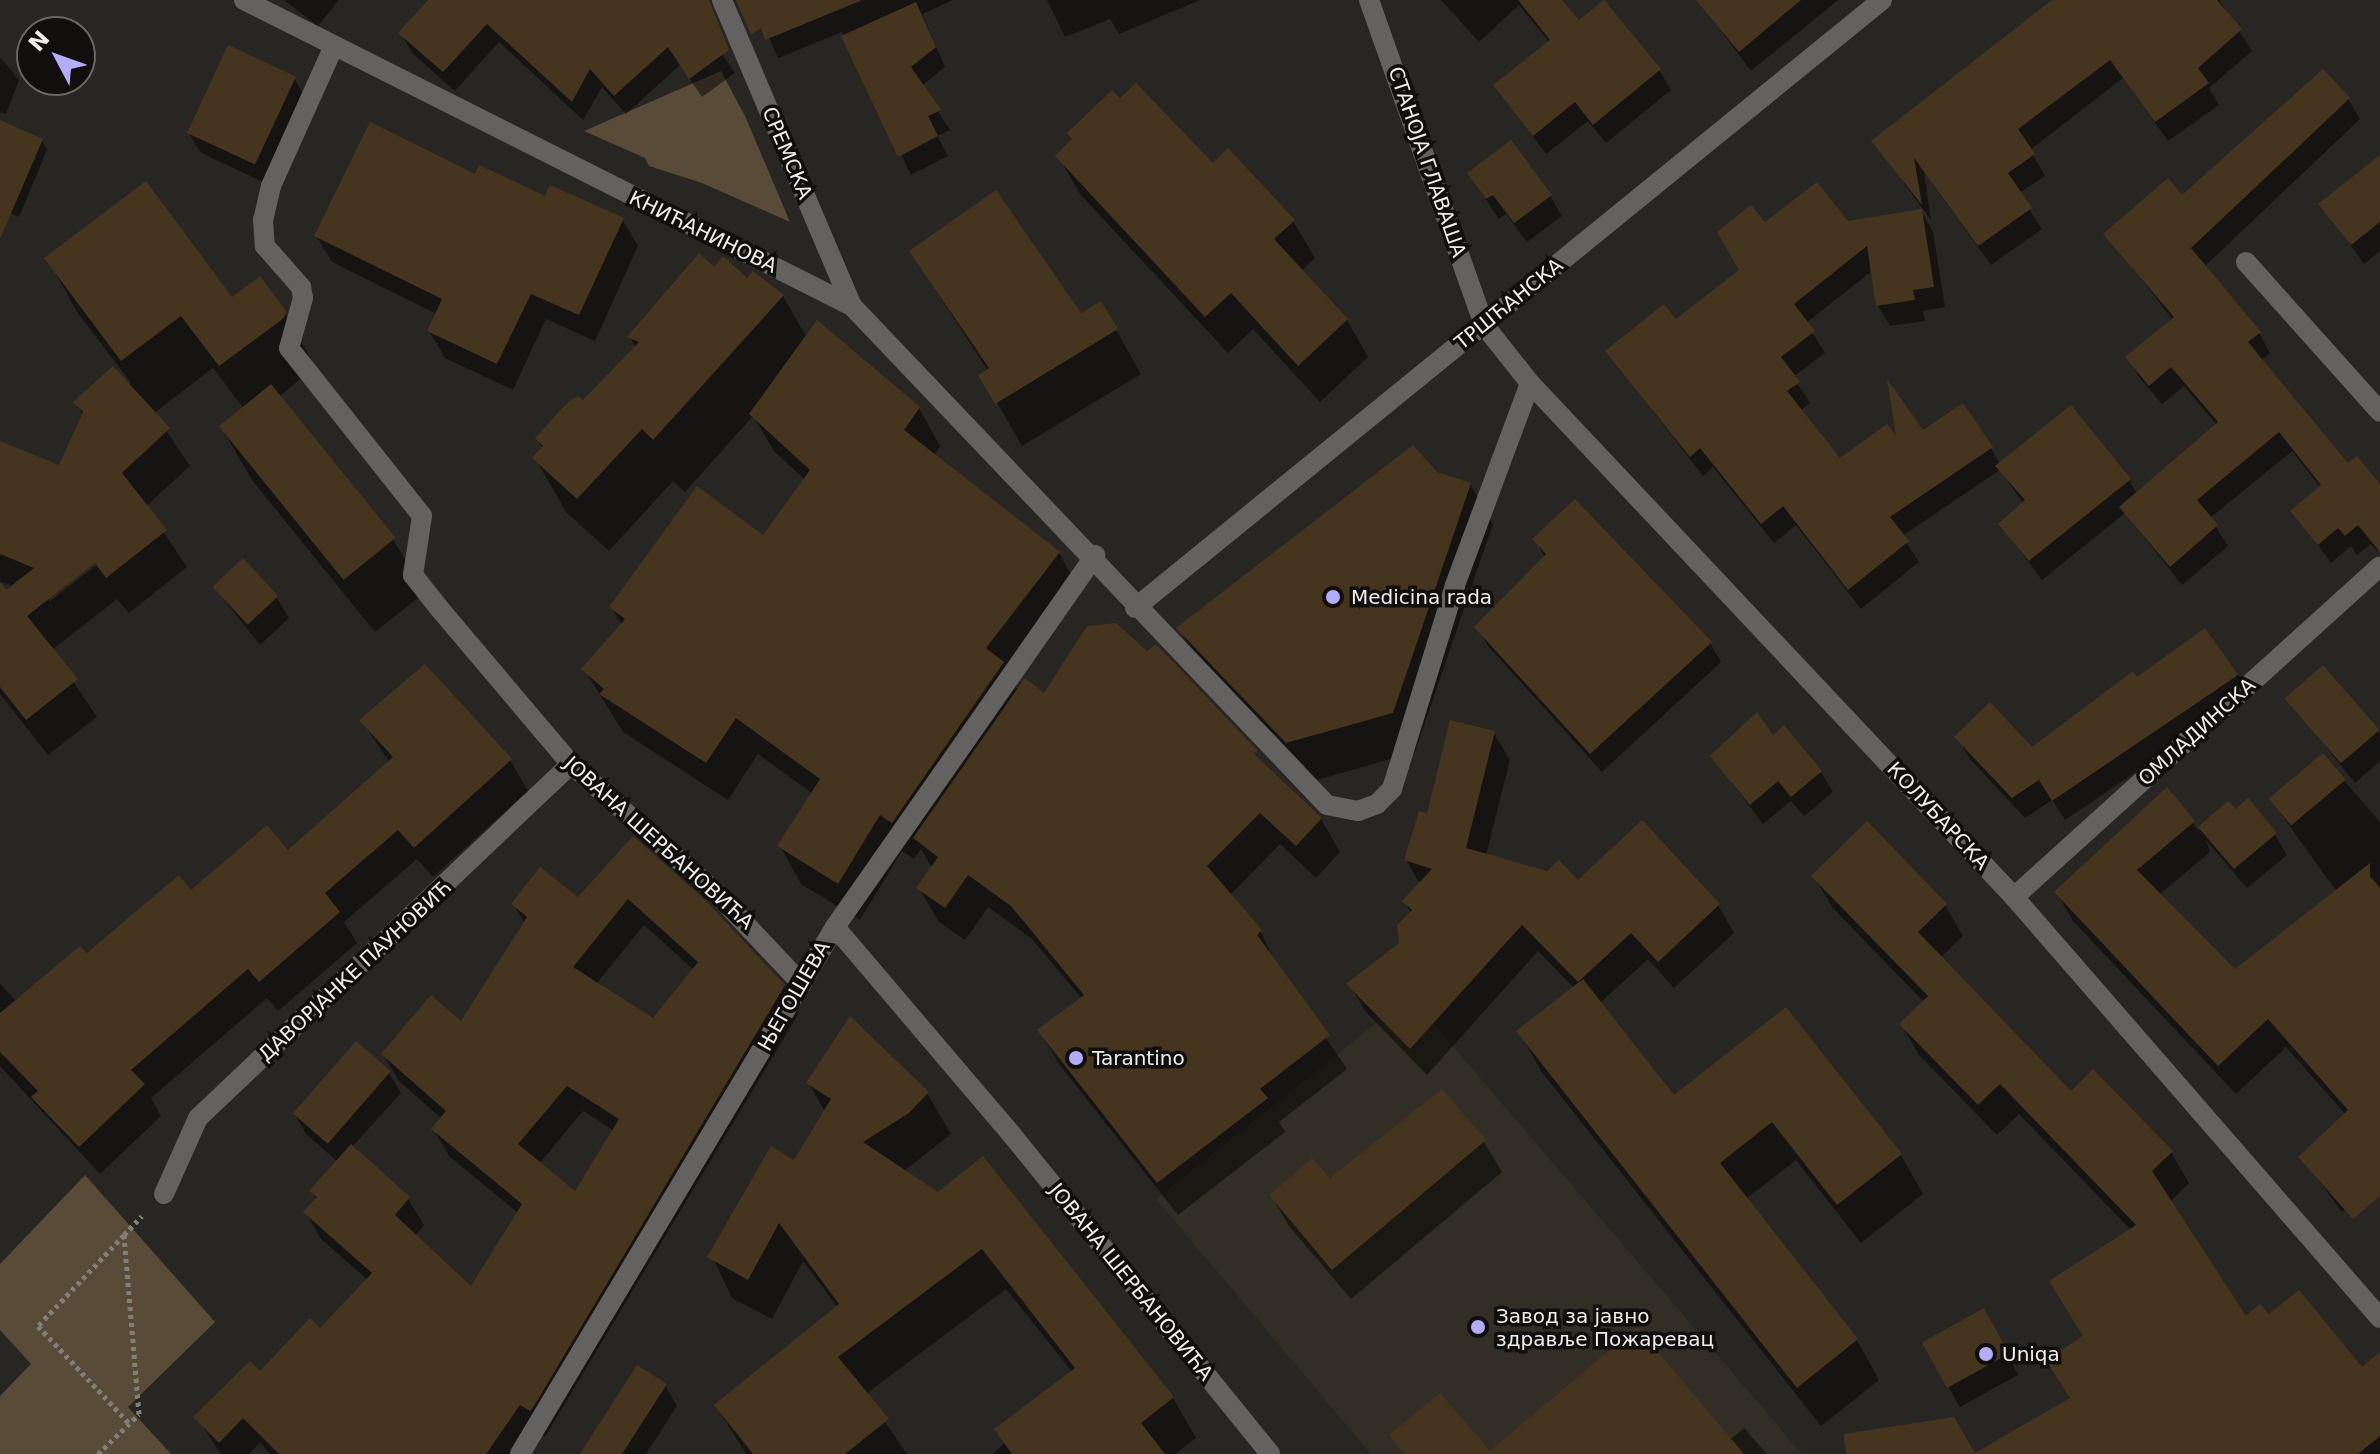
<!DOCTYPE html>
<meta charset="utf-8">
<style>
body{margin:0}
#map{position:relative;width:2380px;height:1454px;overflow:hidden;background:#282623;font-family:"DejaVu Sans",sans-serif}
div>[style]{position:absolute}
.built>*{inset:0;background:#322d25}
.green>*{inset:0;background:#584b38}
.shadow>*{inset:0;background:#0007;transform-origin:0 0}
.building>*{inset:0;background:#45351e;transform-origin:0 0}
.path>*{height:5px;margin-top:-2.5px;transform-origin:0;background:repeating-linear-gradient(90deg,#807f7c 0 4px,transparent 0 8px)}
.minor>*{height:20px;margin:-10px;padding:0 10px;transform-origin:10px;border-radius:10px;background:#636261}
.dots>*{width:22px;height:22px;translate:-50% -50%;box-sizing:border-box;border:4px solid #100f0e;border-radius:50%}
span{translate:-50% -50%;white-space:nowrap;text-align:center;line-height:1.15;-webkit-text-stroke:7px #100f0e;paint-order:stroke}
.street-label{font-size:20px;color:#efeeec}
.poi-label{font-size:20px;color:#efeeec}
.left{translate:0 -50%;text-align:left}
.north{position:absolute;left:16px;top:16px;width:80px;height:80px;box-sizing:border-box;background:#100f0e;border:2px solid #696867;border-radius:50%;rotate:311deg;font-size:22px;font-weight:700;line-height:32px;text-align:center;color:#efeeec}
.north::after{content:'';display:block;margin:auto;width:28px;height:36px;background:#b3adf9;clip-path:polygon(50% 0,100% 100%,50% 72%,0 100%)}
</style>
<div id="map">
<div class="built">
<i style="clip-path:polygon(1410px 996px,1802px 1454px,1371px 1454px,1156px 1199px)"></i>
</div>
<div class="green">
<i style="clip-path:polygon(721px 71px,745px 116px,790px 222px,702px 183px,649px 166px,645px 158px,584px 131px)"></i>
<i style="clip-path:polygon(85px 1175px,215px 1322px,128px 1407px,171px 1454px,0 1454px,0 1396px,31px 1364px,0 1330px,0 1264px)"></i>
</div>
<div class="shadow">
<i style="clip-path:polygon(284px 0,339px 0,318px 26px)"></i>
<i style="clip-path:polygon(431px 0,685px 0,735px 73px,702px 97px,680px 65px,626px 114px,602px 87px,583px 120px,499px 42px,455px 91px,412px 53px,401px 33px)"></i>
<i style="clip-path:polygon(752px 0,953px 0,922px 14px,945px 67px,922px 86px,950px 130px,937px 136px,948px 156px,911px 175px,842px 32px,778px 58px)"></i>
<i style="clip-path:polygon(1047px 0,1200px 0,1119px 34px,1110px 19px,1065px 37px)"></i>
<i style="clip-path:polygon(1441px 0,1560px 0,1579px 23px,1659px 70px,1671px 90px,1606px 143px,1588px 121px,1546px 154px,1496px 85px,1550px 43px,1519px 5px,1479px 42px)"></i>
<i style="clip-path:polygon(1698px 0,1838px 0,1751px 71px)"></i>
<i style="clip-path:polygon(2055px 0,2219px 0,2252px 51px,2209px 88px,2219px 105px,2168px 141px,2123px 78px,2030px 150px,2045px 176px,2019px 193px,2042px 229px,1991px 265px,1924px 172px,1931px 220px,1873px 141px)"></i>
<i style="clip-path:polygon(0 57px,19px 80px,6px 114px,0 112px)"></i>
<i style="clip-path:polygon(294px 78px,306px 99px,265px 183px,200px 152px,188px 132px)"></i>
<i style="clip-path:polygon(2348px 99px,2360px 119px,2204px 267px,2259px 333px,2270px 353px,2261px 361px,2347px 466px,2380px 487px,2377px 551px,2371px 544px,2357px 555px,2351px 546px,2331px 563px,2293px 511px,2321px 488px,2292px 451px,2210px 518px,2228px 546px,2182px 585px,2125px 513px,2042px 580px,2000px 524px,2024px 504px,2000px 470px,1902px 536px,1919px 562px,1861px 609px,1796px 525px,1774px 543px,1713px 467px,1703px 476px,1607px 352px,1676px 321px,1742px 271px,1765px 225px,1847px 223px,1921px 211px,1933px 232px,1945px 307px,1923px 311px,1925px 321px,1890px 326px,1878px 306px,1872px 271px,1806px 323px,1825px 353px,1793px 377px,1810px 403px,1800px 411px,1839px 461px,1923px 433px,1991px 448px,2000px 464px,2129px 480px,2137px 494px,2218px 426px,2184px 386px,2162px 404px,2139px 377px,2128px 358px,2173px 320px,2106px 234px,2182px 198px)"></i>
<i style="clip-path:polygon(0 122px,42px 140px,47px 150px,19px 217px,0 209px)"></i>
<i style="clip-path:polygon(1058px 156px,1213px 166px,1293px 221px,1315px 258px,1301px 271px,1347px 320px,1368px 357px,1320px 402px,1253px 329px,1228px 353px,1080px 194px)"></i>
<i style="clip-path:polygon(2380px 157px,2380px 251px,2364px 264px,2321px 204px)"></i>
<i style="clip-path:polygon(1469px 174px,1550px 196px,1562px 216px,1527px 242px,1506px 214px,1499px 219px)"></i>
<i style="clip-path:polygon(476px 176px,622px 219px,638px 246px,595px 341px,546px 319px,513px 390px,445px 358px,429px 331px,437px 314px,332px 262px,316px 236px)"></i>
<i style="clip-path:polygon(911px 252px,1116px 330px,1141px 374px,1022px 446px,981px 375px,988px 371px)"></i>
<i style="clip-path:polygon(evenodd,47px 258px,284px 312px,315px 366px,279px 397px,393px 539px,424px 593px,375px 632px,252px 480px,221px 427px,244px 409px,213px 368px,154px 413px,190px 466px,146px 506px,187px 567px,129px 613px,117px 599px,52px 650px,97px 717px,48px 755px,0 694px,0 597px,13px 587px,0 581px,0 443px,60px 468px,83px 416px,76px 403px,131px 383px,77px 312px,47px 258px,101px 556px,104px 559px,49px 602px,49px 597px,101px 556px)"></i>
<i style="clip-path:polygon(714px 270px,783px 296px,807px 338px,919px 408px,940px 446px,934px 455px,1059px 553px,1080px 591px,1012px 680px,1018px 691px,1045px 696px,1156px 647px,1264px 767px,1321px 819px,1340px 852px,1316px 878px,1280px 844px,1230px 895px,1261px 932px,1277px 966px,1347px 1069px,1279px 1122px,1285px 1132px,1178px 1215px,1059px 1064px,1040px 1031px,1082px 999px,1032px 939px,988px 907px,965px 940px,938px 921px,919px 888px,932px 868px,921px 849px,914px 859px,902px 851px,860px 920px,801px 884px,780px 846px,813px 794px,758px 754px,728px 800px,623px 732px,584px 669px,622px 625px,611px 607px,763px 538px,805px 480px,774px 451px,753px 416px,685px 492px,673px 481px,609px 551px,566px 512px,535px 458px,543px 449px,537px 439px,583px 403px,636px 348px,630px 337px)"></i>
<i style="clip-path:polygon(1436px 474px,1470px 484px,1493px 524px,1415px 752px,1310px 782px,1202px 668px,1179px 629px)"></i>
<i style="clip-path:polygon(1535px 539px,1710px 643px,1721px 662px,1602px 772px,1488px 646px,1477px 627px,1545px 558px)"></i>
<i style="clip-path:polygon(214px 587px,277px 598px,289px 618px,260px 645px)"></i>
<i style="clip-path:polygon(2323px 668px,2380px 734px,2380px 761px,2355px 783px,2288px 699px)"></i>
<i style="clip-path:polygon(2237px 676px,2248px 696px,2065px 820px,2052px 800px,2025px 818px,1969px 758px,1957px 737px,2032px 750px,2137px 680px)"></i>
<i style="clip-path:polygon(362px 721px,510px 760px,528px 791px,433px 877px,417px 859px,344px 922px,357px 943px,278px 1011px,267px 998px,151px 1098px,161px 1116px,100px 1174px,0 1066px,0 984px,17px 1002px,191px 893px,288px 853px,390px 763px)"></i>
<i style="clip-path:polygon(1494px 733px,1510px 760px,1486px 855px,1577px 883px,1718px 905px,1734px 933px,1674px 988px,1648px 959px,1600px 1003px,1674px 1098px,1786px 1009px,1901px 1155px,1923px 1194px,1861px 1243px,1796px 1160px,1746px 1199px,1857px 1340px,1879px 1380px,1821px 1426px,1541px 1071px,1519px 1032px,1574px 988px,1538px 951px,1427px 1075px,1365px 1011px,1349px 984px,1401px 944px,1411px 913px,1405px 902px,1420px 884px,1406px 860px,1429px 816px)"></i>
<i style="clip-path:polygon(1772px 738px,1821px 772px,1833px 792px,1804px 816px,1791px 801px,1763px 824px,1712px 756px)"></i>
<i style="clip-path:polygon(2323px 756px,2380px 822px,2380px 1179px,2342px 1212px,2301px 1157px,2346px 1115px,2286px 1047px,2236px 1094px,2073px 921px,2056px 892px,2167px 790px,2198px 830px,2228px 804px,2275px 835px,2287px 855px,2247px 888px,2206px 840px,2210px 852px,2159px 895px,2235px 972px,2337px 892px,2271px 800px)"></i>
<i style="clip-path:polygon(evenodd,633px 839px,784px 986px,799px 1013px,545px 1437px,536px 1430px,519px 1454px,270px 1454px,260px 1443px,249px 1454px,221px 1454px,196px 1417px,320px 1330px,368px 1280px,321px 1239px,306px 1213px,317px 1200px,312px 1191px,338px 1162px,306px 1134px,294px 1113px,389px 1073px,401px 1093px,352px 1147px,408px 1199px,424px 1225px,415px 1236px,472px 1289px,519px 1214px,449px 1156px,433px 1129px,442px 1119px,399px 1081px,383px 1054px,461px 1024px,525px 924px,513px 904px,578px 900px,633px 839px,644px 925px,694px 970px,654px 1021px,596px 984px,644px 925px,633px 839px,583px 1111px,614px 1131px,576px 1194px,539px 1164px,583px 1111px)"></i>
<i style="clip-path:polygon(1814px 876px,1945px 905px,1963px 936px,1940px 958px,2071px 1093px,2171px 1152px,2189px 1183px,2170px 1202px,2245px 1319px,2268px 1317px,2362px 1370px,2380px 1355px,2380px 1454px,1977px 1454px,2072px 1399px,2085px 1337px,2131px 1230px,2019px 1114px,1997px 1135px,1919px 1055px,1901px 1024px,1924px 1002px,1832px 907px)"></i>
<i style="clip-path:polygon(809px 1083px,927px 1093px,951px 1134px,904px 1171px,1173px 1398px,1196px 1438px,1175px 1454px,993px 1454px,1073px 1373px,1006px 1289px,866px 1394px,907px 1454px,746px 1454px,716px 1406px,838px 1308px,803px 1261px,772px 1319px,732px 1298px,710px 1252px,771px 1149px,794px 1163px,825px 1112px)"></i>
<i style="clip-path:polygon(1484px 1142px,1502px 1172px,1351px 1299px,1289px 1226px,1271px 1195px)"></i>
<i style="left:1983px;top:1311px;width:73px;height:67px;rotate:61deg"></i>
<i style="clip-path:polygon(665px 1385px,677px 1406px,646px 1454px,592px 1454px)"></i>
<i style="clip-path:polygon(1744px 1428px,1767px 1454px,1490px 1454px,1730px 1440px)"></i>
</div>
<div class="building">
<i style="clip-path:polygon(428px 0,709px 0,729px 50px,689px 79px,668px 47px,614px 96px,590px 69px,572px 102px,487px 24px,443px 72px,398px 33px)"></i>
<i style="clip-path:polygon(736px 0,860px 0,860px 1px,765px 40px,761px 28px,751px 35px)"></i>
<i style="clip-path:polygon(1518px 0,1562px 0,1579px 20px,1604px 0,1661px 69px,1593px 125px,1575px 102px,1533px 136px,1493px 85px,1550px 40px)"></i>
<i style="clip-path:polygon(1696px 0,1801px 0,1739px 52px)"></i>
<i style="clip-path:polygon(2052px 0,2217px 0,2242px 29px,2198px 68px,2209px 83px,2155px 122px,2110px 60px,2018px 129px,2035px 154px,2008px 173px,2032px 208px,1978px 246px,1914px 158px,1922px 205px,1871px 141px)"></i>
<i style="clip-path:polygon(916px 2px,936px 47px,911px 67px,941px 110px,928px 116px,938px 136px,898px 157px,841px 36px)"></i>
<i style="left:228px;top:45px;width:75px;height:97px;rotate:25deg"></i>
<i style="clip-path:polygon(2323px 69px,2350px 98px,2191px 248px,2261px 332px,2248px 342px,2348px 463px,2357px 456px,2380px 484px,2380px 552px,2358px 525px,2345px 536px,2338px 528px,2318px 545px,2290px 511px,2321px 485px,2279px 432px,2197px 500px,2218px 525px,2170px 567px,2119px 507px,2218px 422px,2171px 367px,2149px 386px,2125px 357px,2174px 317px,2103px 234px,2168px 178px,2182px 195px)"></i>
<i style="clip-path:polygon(1136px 83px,1213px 163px,1228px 148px,1295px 220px,1274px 239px,1348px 319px,1298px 366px,1231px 293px,1205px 317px,1055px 156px,1072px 139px,1067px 133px,1112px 90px,1120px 98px)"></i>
<i style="clip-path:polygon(0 120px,43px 139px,0 239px)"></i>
<i style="clip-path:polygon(370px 122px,475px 174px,479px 165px,545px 196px,550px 185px,624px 218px,579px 315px,531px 294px,497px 364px,427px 331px,442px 299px,314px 236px)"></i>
<i style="clip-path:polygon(1511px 140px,1552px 195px,1514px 223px,1493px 195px,1486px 199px,1467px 173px)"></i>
<i style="clip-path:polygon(2380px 155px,2380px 222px,2351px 245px,2318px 204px)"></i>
<i style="clip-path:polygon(146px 181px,232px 297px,260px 276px,286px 311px,284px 318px,219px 366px,181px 316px,121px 361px,44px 258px)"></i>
<i style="clip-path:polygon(1817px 182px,1848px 221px,1922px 209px,1934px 287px,1913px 290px,1915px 300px,1876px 306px,1867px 246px,1794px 304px,1815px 331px,1781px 357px,1800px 382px,1787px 391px,1840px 458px,1887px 424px,1896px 436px,1887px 379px,1923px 430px,1963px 403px,1993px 447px,1890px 517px,1909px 541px,1848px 590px,1783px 506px,1761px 524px,1700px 448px,1690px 457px,1605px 351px,1664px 304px,1676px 319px,1739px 270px,1717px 232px,1751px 205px,1765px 222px)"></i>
<i style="clip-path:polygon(996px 190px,1081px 313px,1101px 301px,1118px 329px,995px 404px,978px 375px,989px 368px,909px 251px)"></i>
<i style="clip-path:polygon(699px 253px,714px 267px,723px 256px,747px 278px,753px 271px,784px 295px,653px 440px,642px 429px,577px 499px,532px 458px,543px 446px,535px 438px,568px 402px,578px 396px,583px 400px,639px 342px,627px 337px)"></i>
<i style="clip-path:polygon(817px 320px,920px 407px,904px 430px,1060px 552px,986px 648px,1004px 662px,892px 823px,880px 815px,838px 884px,777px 846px,820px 779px,736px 718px,706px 763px,599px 694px,604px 689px,581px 669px,625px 619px,609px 607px,697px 486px,763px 535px,810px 470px,749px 414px)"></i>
<i style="clip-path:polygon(113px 366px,170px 428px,122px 473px,167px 530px,106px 578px,95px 563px,27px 616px,78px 679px,26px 720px,0 687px,0 582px,6px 590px,34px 568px,0 554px,0 441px,59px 465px,83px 412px,73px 402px)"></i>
<i style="left:271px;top:384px;width:198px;height:67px;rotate:51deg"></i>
<i style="clip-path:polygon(2071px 405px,2131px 479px,2029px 561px,1998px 524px,2025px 500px,1995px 466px)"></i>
<i style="clip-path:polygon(1413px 445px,1437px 472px,1471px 483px,1393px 713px,1286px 743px,1176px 628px)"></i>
<i style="clip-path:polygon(1575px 499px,1712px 642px,1590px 754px,1474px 627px,1546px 554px,1532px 539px)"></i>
<i style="left:243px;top:558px;width:52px;height:42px;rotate:47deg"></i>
<i style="clip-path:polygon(1116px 623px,1147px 651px,1156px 644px,1258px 751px,1253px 753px,1322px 818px,1296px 846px,1260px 813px,1207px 866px,1262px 930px,1257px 935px,1330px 1035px,1260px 1089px,1268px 1098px,1157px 1183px,1037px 1030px,1084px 995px,1011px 906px,968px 875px,945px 908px,916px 888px,938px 857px,913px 838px,1025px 678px,1044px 693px,1087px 626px)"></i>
<i style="clip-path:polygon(2205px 628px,2238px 675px,2052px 801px,2039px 780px,2012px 798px,1954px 737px,1990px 702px,2032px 747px,2133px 671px,2137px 677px)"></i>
<i style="clip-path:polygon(425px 664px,512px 759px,414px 848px,398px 830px,325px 893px,340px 912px,259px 982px,248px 969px,131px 1070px,145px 1084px,79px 1147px,31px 1097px,38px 1091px,0 1052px,0 1013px,80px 946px,87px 953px,179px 875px,191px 890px,267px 825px,288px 850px,393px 757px,359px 720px)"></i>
<i style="left:2323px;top:665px;width:86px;height:51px;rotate:49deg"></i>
<i style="clip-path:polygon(1757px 712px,1773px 735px,1784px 725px,1822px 771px,1791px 797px,1778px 781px,1750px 805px,1710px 756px)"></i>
<i style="clip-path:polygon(1450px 720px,1495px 731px,1466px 848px,1547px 871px,1559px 860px,1578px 880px,1642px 820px,1720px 904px,1658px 962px,1631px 933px,1578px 982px,1522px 925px,1410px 1049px,1346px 984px,1399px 943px,1397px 925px,1412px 910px,1402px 901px,1432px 869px,1404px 860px,1419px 811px,1427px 814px)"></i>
<i style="left:2323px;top:753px;width:35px;height:71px;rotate:50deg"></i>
<i style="clip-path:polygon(2167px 787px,2195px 821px,2137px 870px,2235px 969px,2370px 863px,2370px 876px,2380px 888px,2380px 1196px,2353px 1219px,2298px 1157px,2348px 1110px,2268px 1019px,2218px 1066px,2054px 892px)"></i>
<i style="clip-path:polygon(2248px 798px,2277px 833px,2234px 869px,2198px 827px,2228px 801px,2236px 809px)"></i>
<i style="clip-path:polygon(1867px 821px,1947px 904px,1918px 932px,2071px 1091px,2093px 1069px,2173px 1151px,2152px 1171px,2246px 1316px,2260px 1304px,2269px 1314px,2299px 1290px,2362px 1367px,2380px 1352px,2380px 1436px,2358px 1454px,1846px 1454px,1844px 1434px,1954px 1417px,1975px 1453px,2070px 1398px,2046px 1360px,2083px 1336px,2049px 1281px,2136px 1225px,2000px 1084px,1978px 1105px,1899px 1024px,1928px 996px,1811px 876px)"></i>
<i style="clip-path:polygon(evenodd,633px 836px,705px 900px,785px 985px,534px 1406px,530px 1411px,520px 1405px,486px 1454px,279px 1454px,243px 1418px,219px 1443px,193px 1417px,250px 1361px,260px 1371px,310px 1318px,320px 1328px,372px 1273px,303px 1212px,317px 1197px,309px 1191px,351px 1144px,410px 1197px,395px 1215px,471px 1286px,522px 1204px,431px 1129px,446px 1111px,381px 1054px,431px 995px,461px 1021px,527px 917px,511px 904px,540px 867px,578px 897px,633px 836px,628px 899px,698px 962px,653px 1018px,573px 967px,628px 899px,633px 836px,567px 1086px,619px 1119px,575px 1191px,518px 1144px,567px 1086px)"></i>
<i style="clip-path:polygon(1583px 979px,1674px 1095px,1786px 1007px,1902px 1154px,1837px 1205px,1772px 1122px,1720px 1163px,1858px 1339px,1797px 1388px,1516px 1031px)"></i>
<i style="clip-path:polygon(850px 1016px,929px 1092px,909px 1113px,863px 1142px,938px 1192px,983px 1156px,1174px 1397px,1141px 1423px,1165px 1454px,1012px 1454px,994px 1429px,1075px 1368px,982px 1249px,838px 1357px,889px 1419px,845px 1454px,753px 1454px,714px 1405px,839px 1304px,779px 1223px,748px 1280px,707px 1257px,771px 1146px,794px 1160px,831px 1099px,806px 1083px)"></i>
<i style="left:356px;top:1041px;width:46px;height:96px;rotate:41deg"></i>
<i style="clip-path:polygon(1442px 1089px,1486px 1140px,1332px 1270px,1269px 1195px,1312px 1158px,1330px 1178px)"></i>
<i style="left:1984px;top:1308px;width:52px;height:71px;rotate:61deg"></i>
<i style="clip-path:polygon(1637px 1327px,1744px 1454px,1405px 1454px,1389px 1435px,1440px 1393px,1490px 1451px)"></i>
<i style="clip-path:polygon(637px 1365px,667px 1384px,622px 1454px,580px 1454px)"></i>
</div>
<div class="path">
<i style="left:124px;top:1235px;width:125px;rotate:133.4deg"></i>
<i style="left:38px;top:1326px;width:134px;rotate:46.8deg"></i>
<i style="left:98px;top:1454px;width:57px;rotate:-44.3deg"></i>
<i style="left:139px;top:1414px;width:180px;rotate:-94.8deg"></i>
<i style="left:124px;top:1235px;width:26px;rotate:-47deg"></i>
</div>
<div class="minor">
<i style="left:244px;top:0;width:681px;rotate:26.72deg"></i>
<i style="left:852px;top:306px;width:689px;rotate:46.41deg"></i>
<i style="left:1327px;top:805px;width:32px;rotate:11deg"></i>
<i style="left:1358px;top:811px;width:20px;rotate:-20deg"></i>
<i style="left:1377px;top:804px;width:21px;rotate:-45deg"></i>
<i style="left:1392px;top:789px;width:214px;rotate:-72.8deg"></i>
<i style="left:1455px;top:585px;width:215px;rotate:-69.6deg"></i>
<i style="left:722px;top:0;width:332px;rotate:67deg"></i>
<i style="left:1369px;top:0;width:345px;rotate:70.5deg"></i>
<i style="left:1484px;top:325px;width:74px;rotate:51.6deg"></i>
<i style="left:1530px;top:383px;width:706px;rotate:46.72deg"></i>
<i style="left:2014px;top:897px;width:558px;rotate:49deg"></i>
<i style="left:333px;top:48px;width:151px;rotate:114.2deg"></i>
<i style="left:271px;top:186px;width:35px;rotate:103deg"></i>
<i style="left:263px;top:220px;width:26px;rotate:86deg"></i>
<i style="left:265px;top:246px;width:55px;rotate:48.7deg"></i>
<i style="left:301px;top:287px;width:11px;rotate:80deg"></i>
<i style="left:303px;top:298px;width:52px;rotate:105.6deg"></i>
<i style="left:289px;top:348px;width:214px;rotate:51.6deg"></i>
<i style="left:422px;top:516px;width:60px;rotate:98.7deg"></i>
<i style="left:413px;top:575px;width:42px;rotate:51.8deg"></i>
<i style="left:439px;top:608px;width:204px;rotate:49.8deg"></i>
<i style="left:571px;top:764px;width:191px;rotate:41.6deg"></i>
<i style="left:714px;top:891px;width:128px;rotate:46.6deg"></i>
<i style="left:2246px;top:262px;width:201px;rotate:48.2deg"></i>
<i style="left:1135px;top:608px;width:963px;rotate:-39.14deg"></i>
<i style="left:2014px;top:897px;width:493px;rotate:-42.1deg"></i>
<i style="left:835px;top:927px;width:273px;rotate:49.6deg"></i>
<i style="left:1012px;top:1135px;width:410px;rotate:51deg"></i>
<i style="left:164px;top:1194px;width:83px;rotate:-65.9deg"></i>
<i style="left:198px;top:1118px;width:514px;rotate:-43.5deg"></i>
<i style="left:520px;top:1454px;width:614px;rotate:-59.13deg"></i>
<i style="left:835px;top:927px;width:454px;rotate:-55deg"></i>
</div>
<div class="dots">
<i style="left:1333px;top:597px;background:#b3adf9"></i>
<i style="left:1076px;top:1058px;background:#b3adf9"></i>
<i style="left:1478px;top:1327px;background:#b3adf9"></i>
<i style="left:1986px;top:1354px;background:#b3adf9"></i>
</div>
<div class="street-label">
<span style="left:787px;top:153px;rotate:67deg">СРЕМСКА</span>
<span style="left:1427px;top:162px;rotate:71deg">СТАНОЈА ГЛАВАША</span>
<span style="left:703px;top:232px;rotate:26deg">КНИЋАНИНОВА</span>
<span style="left:1509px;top:304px;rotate:-39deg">ТРШЋАНСКА</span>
<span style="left:2197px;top:732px;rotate:-42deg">ОМЛАДИНСКА</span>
<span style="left:1938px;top:816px;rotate:47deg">КОЛУБАРСКА</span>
<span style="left:659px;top:843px;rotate:42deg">ЈОВАНА ШЕРБАНОВИЋА</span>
<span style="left:355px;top:971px;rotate:-43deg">ДАВОРЈАНКЕ ПАУНОВИЋ</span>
<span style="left:794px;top:996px;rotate:-60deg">ЊЕГОШЕВА</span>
<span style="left:1131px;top:1282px;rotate:51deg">ЈОВАНА ШЕРБАНОВИЋА</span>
</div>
<div class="poi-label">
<span class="left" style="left:1351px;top:597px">Medicina rada</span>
<span class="left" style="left:1092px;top:1058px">Tarantino</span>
<span class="left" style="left:1496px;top:1328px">Завод за јавно<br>здравље Пожаревац</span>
<span class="left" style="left:2002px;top:1354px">Uniqa</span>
</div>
<div class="north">N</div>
</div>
